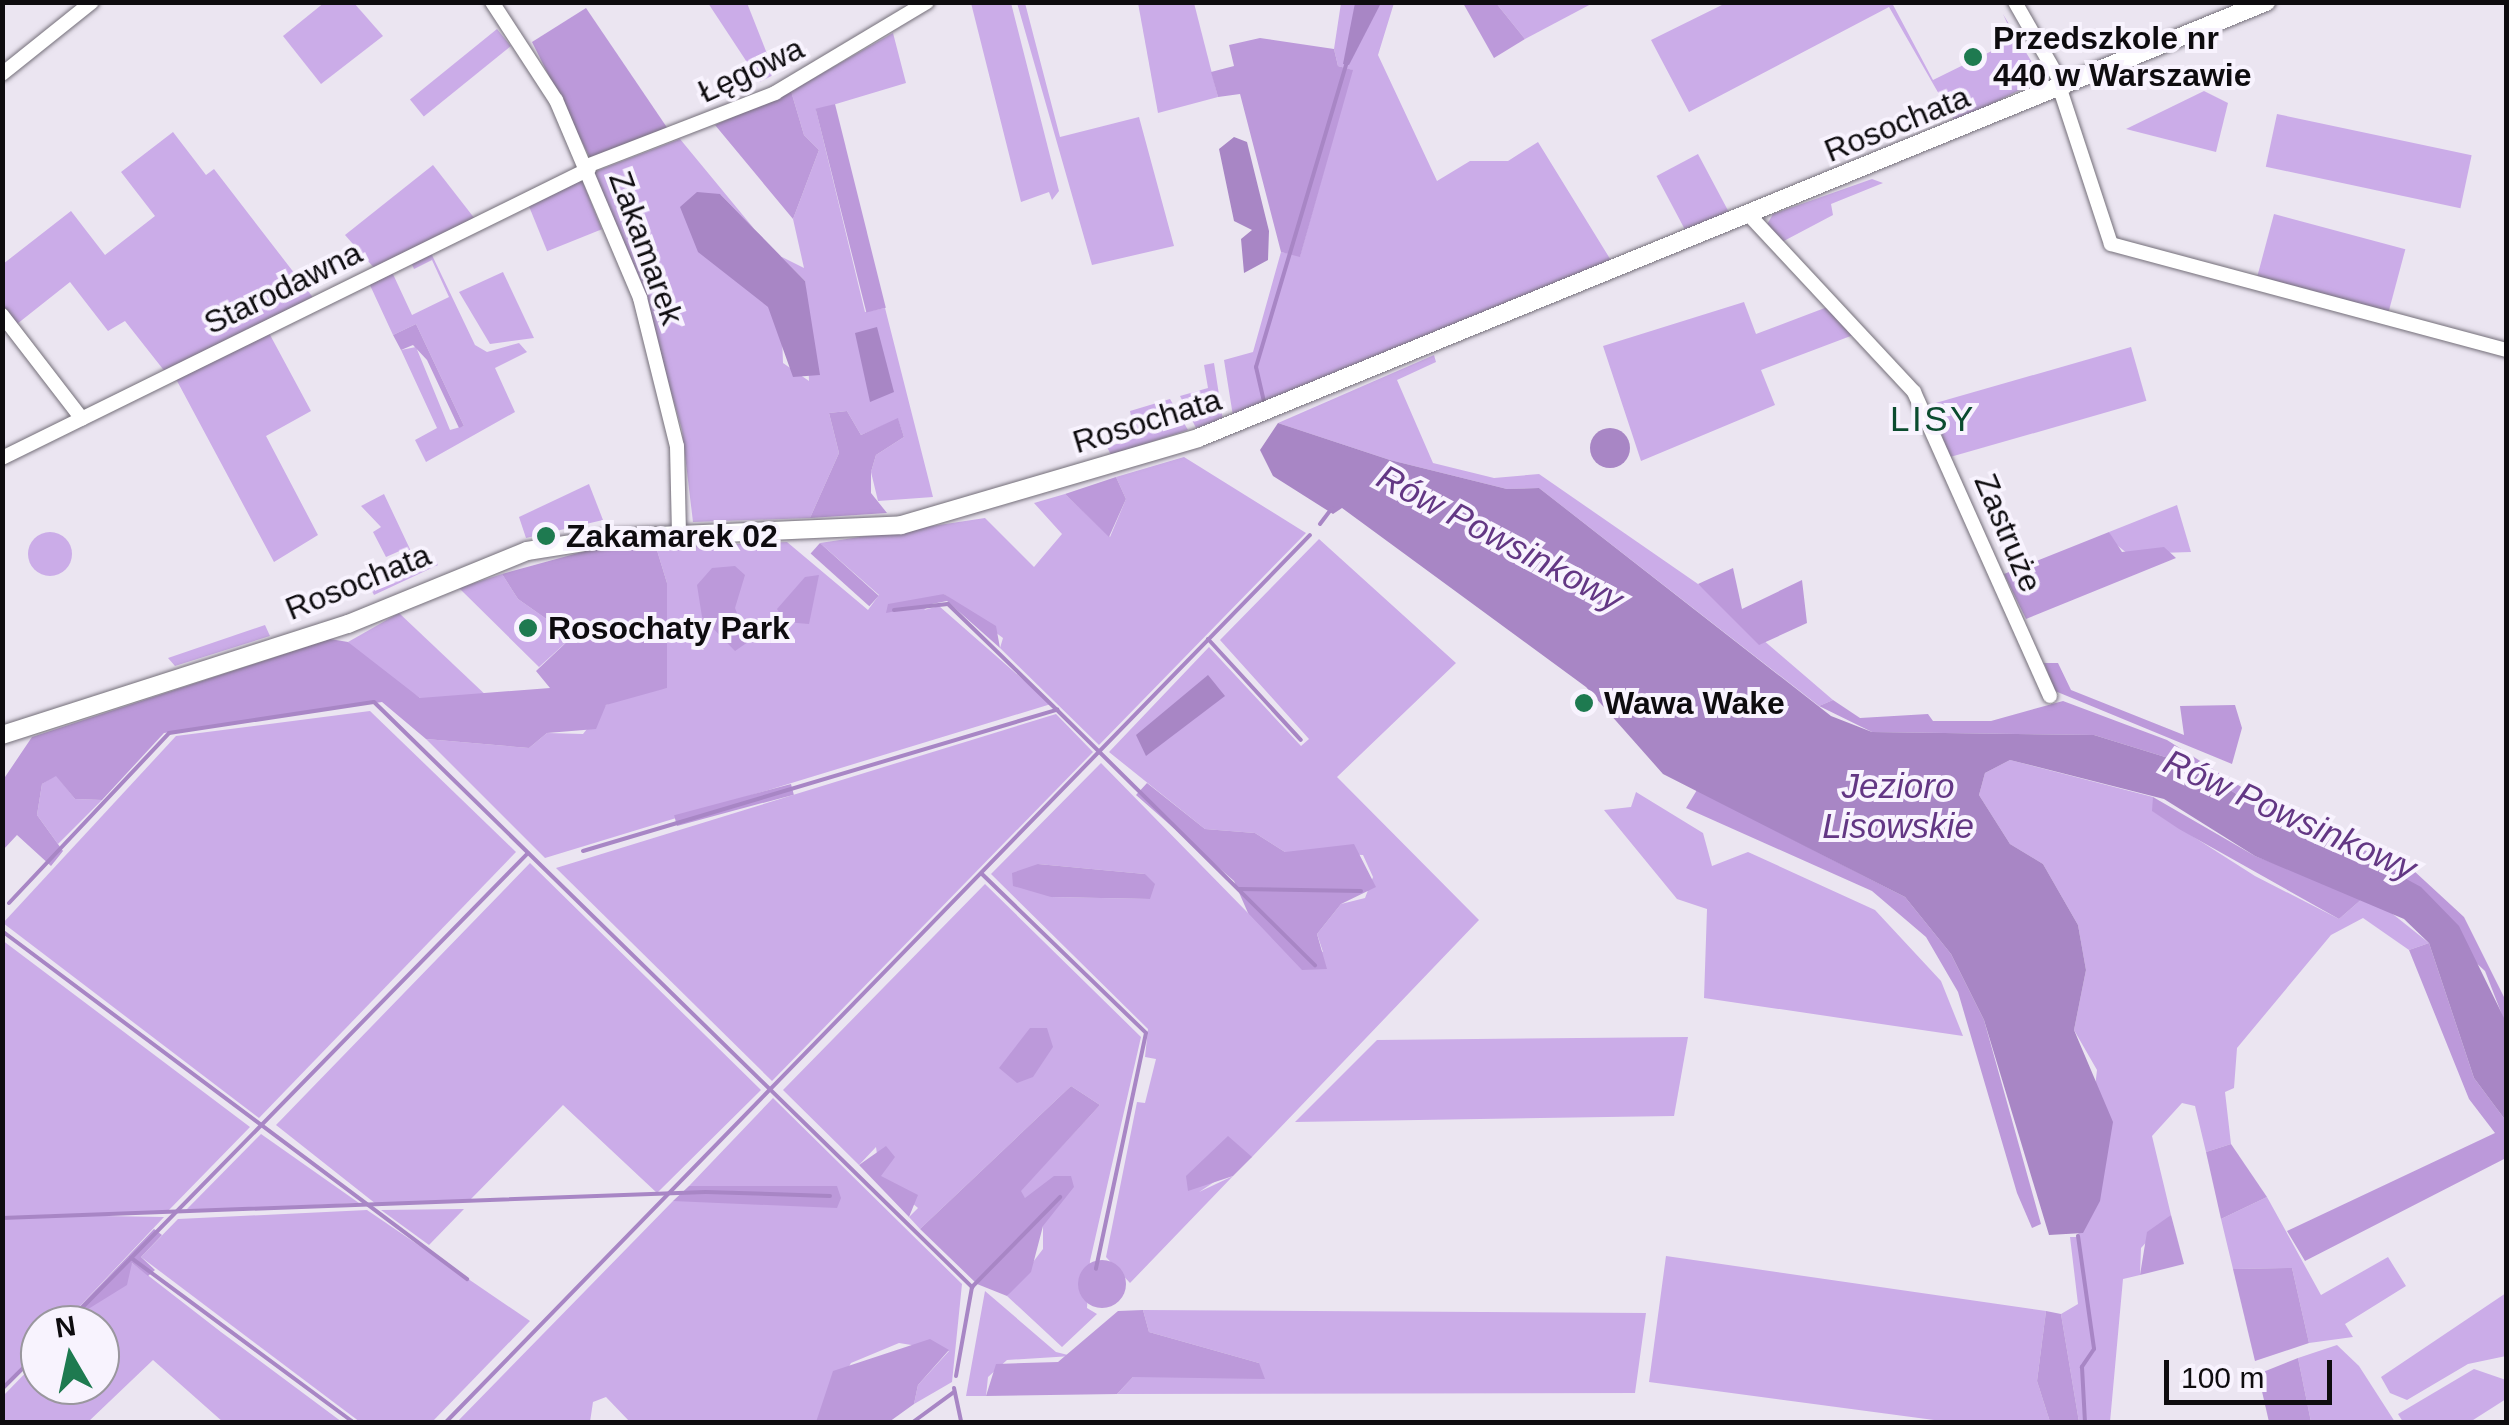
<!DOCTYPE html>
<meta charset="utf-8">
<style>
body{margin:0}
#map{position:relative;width:2509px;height:1425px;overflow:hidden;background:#ebe5f1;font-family:Arial,sans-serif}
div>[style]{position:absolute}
.green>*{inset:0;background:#cbace8;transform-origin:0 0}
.round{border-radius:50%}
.forest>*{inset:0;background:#bc99da;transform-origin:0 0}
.water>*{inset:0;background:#a886c5}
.stream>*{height:4px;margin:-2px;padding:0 2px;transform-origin:2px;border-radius:2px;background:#a886c5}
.roads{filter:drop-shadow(0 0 2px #746f79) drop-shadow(0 0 2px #746f79)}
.minor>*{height:14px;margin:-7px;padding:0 7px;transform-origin:7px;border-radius:7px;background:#fff}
.tertiary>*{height:18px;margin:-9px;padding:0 9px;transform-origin:9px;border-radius:9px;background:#fff}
.dots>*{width:28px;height:28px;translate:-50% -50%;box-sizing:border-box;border:5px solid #f8f3fe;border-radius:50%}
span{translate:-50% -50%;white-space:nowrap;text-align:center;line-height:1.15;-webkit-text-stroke:8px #f8f3fe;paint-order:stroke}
.poi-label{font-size:32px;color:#0e0c0f;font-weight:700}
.left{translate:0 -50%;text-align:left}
.street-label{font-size:32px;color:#0e0c0f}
.neighbourhood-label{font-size:35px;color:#0b4c2f;letter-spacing:2.5px}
.water-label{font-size:35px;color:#633784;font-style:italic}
.frame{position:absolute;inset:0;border:5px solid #0e0c0f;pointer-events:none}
.north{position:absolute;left:20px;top:1305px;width:100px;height:100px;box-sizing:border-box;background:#f8f3fe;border:2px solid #9a979e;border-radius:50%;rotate:351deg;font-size:28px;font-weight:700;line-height:40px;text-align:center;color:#0e0c0f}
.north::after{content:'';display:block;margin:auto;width:35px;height:45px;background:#1e7a50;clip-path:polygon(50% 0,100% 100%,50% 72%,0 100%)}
.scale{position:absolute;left:2164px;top:1360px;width:168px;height:45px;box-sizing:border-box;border:5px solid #0e0c0f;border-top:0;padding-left:12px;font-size:30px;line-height:35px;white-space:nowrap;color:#0e0c0f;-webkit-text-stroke:8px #f8f3fe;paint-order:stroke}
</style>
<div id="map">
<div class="green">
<i style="clip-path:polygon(325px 2px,354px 3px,383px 36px,321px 84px,283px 36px)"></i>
<i style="clip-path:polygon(708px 3px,747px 3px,775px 74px,760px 82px)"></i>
<i style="clip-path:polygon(971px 3px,1011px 3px,1059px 191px,1052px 200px,1049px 192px,1021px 202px)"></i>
<i style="clip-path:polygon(1017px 3px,1025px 3px,1060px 137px,1139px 117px,1174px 246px,1092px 265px)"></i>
<i style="clip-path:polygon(1138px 3px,1194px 3px,1218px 97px,1158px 113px)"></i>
<i style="clip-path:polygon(1341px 3px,1394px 3px,1378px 55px,1437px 181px,1470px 161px,1508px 161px,1538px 142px,1612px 262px,1233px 416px,1224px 360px,1253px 352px,1281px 252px,1300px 256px,1352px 70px,1338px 66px,1334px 49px)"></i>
<i style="clip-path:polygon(1496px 3px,1593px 3px,1525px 39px)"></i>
<i style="clip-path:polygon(1726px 3px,1892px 3px,1933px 80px,2012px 41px,2004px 40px,2012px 34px,2003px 14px,2042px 79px,1955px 122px,1889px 7px,1689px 112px,1651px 40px)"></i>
<i style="left:497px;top:29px;width:22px;height:112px;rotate:51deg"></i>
<i style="clip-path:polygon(evenodd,893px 33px,906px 83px,816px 110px,865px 312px,885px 308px,933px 497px,878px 501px,871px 472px,876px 455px,904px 437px,898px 419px,861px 435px,847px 411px,829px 413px,839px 453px,810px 518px,693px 522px,682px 430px,640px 284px,594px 172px,680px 139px,774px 253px,804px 268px,793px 219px,819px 150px,804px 135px,791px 91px,893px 33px,720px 194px,805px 281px,809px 381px,783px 363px,782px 335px,720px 194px)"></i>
<i style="clip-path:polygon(2204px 91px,2228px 103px,2216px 152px,2126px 129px)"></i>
<i style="left:2277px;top:114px;width:199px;height:54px;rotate:12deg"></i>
<i style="clip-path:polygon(173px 132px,206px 175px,214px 169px,315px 300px,166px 373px,125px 321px,108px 331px,70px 282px,17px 324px,3px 307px,3px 264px,71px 211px,105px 255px,155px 216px,121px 172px)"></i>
<i style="left:1698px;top:154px;width:67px;height:47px;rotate:62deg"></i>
<i style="clip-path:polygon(433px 165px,475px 219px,375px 269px,345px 235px)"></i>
<i style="clip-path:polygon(1872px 179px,1883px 183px,1831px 204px,1833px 215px,1780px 243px,1765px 228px,1773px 214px)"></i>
<i style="left:582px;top:180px;width:53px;height:59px;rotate:68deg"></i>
<i style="left:2274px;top:214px;width:136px;height:67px;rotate:15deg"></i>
<i style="clip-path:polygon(431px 253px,475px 345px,487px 352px,519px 343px,527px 352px,495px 368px,515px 412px,426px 462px,415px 440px,437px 428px,401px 350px,416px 347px,450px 430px,464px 426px,416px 324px,393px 335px,369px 283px,392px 272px,412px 315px,449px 297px,432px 260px,414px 269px,411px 262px)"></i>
<i style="clip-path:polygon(503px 272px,534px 338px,490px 344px,459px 292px)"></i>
<i style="clip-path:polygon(1744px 302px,1756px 334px,1830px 306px,1856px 334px,1761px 370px,1775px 405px,1641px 461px,1603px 346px)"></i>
<i style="clip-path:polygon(269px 333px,311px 411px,266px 436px,318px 535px,274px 562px,176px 379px)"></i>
<i style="left:2131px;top:347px;width:56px;height:206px;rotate:74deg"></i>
<i style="clip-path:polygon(1434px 355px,1436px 362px,1397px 380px,1433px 463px,1494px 478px,1539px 474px,1698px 584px,1833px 700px,1819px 706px,1539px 488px,1507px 489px,1390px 460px,1278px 423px)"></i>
<i style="clip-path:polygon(1214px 363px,1223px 420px,1196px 428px,1180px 396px,1208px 388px,1204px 365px)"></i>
<i style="clip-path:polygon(1170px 399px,1188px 430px,1111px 455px,1107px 447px,1136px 438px,1130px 411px)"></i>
<i style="clip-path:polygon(1184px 457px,1306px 533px,1099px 745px,1000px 648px,1003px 638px,944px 594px,924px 610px,939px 606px,1051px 704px,545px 858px,426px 739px,529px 748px,547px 733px,583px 734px,606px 705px,637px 690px,667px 688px,667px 583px,656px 547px,787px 542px,868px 610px,879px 595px,820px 543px,985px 518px,1034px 567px,1062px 534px,1034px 503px,1065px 494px,1110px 537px,1126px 499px,1116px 477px)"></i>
<i style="clip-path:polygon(589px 484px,603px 520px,526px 538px,519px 517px)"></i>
<i style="clip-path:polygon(384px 494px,417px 564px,434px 557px,438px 565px,374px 595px,370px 587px,409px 560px,404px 549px,386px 557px,373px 532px,381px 527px,361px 506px)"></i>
<i style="clip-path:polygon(2177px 505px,2191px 552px,2128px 554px,2113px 542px,2109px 532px)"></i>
<i class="round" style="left:28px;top:532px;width:44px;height:44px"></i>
<i style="clip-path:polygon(evenodd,1319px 539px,1456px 663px,1337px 777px,1479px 920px,1252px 1157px,1199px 1192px,1233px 1176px,1130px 1283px,1106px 1257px,1137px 1102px,1145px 1103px,1156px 1059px,1145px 1057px,1148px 1029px,991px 874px,1101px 763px,1248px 913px,1323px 952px,1317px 934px,1341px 904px,1365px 898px,1373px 877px,1363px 855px,1285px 852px,1255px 833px,1205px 829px,1109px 752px,1209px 647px,1301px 746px,1309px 739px,1220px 640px,1319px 539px,1038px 864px,1145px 874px,1149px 899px,1051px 897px,1038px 864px)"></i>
<i style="clip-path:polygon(502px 574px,518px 599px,572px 637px,539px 667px,459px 588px)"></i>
<i style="clip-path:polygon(399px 613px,490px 699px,420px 698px,363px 660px,348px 642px)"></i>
<i style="clip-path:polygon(265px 625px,270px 636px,175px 666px,168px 658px)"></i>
<i style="clip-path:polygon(370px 711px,516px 852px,259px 1118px,3px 923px,176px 736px)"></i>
<i style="clip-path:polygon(1056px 714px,1093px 752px,772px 1081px,556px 868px)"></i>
<i style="clip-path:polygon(2010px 760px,2153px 797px,2153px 811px,2255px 876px,2339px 919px,2363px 898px,2379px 903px,2429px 943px,2409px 950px,2363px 918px,2331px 935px,2237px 1048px,2234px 1088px,2225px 1092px,2231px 1144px,2206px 1152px,2195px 1106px,2182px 1103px,2152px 1136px,2171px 1215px,2141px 1248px,2140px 1275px,2123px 1279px,2110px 1422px,2079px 1422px,2061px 1314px,2078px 1304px,2070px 1237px,2078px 1237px,2097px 1070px,2074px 1030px,2086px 970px,2078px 925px,2043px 864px,2010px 844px,1979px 795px,1985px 773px)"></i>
<i style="clip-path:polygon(56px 775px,75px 799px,102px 800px,58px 844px,37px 815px,42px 784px)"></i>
<i style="clip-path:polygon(1636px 792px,1703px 833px,1712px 866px,1748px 852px,1875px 910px,1941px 981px,1963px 1036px,1704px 998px,1707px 909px,1677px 899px,1604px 810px,1631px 807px)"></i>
<i style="clip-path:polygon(530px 863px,761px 1090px,657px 1193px,563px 1105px,470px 1200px,376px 1204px,276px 1125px)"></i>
<i style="clip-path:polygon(985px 884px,1141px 1037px,1090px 1261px,1087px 1308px,1097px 1314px,1062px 1347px,1007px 1296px,1043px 1249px,1043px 1226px,1020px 1191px,1100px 1105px,1071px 1086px,920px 1229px,909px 1217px,918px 1208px,880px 1176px,876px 1147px,859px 1165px,783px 1090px)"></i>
<i style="clip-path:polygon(2px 940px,250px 1127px,168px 1211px,45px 1215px,164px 1217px,62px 1325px,40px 1325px,40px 1348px,3px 1386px)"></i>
<i style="clip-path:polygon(1688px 1037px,1674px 1116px,1295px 1122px,1377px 1040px)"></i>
<i style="clip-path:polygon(773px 1098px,962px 1284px,952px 1382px,914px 1404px,918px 1385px,949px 1351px,899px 1343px,851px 1363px,816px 1422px,630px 1422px,606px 1397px,593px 1402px,590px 1422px,457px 1422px,673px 1201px,836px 1186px,689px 1186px)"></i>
<i style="clip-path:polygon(261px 1134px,359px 1203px,185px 1211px)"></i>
<i style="clip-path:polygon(2267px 1197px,2321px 1295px,2388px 1257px,2406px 1286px,2345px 1324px,2353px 1337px,2309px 1343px,2292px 1268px,2233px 1269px,2221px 1219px)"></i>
<i style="clip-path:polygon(464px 1209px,429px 1245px,381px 1210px)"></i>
<i style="clip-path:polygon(367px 1210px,530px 1321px,432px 1422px,360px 1422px,141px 1257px,178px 1219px)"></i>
<i style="clip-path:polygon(1666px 1256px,2046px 1311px,2037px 1381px,2050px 1422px,1949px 1422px,1649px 1382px)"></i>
<i style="clip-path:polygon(132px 1263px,221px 1332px,342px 1422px,223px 1422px,153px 1360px,88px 1422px,3px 1422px,3px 1396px,40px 1358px,40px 1385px,100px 1385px,100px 1325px,86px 1325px,84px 1312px)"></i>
<i style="clip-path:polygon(985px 1291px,1056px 1352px,1072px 1356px,1007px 1360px,988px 1377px,986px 1396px,966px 1396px)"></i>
<i style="clip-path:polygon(2506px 1293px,2506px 1356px,2468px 1364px,2407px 1400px,2390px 1393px,2381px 1377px)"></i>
<i style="clip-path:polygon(1143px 1310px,1646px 1313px,1635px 1393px,1117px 1394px,1133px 1377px,1259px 1363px,1149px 1332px)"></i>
<i style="clip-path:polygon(2337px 1345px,2359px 1366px,2395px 1422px,2311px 1422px,2298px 1358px)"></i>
<i style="clip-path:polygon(2474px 1369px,2506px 1380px,2506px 1399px,2470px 1422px,2403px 1422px,2398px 1414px)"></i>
</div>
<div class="forest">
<i style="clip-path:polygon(1463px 3px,1496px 3px,1525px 39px,1494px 58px)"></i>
<i style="clip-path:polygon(586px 8px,668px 129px,591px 160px,532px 42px)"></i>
<i style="clip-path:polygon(1260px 38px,1334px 49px,1338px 66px,1353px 70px,1300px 257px,1281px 252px,1240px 94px,1218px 97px,1211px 72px,1234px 66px,1229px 45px)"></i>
<i style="clip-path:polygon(791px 91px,804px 135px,819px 150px,793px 219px,715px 125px)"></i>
<i style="left:835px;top:104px;width:210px;height:20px;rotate:76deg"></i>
<i style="clip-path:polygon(416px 324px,464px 426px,459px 428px,427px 360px,413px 345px,401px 350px,393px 335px)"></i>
<i style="clip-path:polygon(847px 411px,861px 435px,898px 418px,904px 437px,876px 455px,871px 472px,871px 493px,887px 513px,810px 518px,839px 453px,829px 413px)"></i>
<i style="clip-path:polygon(1116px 477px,1126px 499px,1109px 537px,1065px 494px)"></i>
<i style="clip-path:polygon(2109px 532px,2122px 552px,2164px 547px,2176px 558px,2026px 619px,2004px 574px)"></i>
<i style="left:820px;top:543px;width:79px;height:14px;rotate:42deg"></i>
<i style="clip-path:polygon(656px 547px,667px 583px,667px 688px,606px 705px,596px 729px,547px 733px,529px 748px,426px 739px,382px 702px,164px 733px,102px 800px,75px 799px,56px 776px,42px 784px,37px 815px,63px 851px,51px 866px,17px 835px,3px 850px,3px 780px,32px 737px,330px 639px,348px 642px,420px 698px,550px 688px,536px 671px,572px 637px,518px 599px,502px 574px,589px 550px)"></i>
<i style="clip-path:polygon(735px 566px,745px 575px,735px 608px,748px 642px,735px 651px,702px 617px,697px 585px,712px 568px)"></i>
<i style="clip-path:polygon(1733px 568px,1742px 609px,1802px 580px,1807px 623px,1759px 645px,1698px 584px)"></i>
<i style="clip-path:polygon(819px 575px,809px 624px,785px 622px,777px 609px,805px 577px)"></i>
<i style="clip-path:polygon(944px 594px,996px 626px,1000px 648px,947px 601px,886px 613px,888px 604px)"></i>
<i style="clip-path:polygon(2044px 663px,2058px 663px,2071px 690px,2184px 735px,2180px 706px,2235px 705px,2242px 728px,2232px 764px,2055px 691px)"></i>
<i style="clip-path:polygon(1833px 700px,1860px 718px,1928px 714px,1933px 721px,1991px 721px,2063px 701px,2167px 740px,2300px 824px,2413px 870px,2464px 917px,2506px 1001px,2506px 1025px,2485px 971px,2355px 851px,2302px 836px,2191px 765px,2094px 735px,1872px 732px,1819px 706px)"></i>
<i style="clip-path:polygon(1147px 783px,1205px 829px,1255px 833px,1285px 852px,1354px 844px,1376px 887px,1341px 904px,1317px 934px,1327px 969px,1302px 970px,1248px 913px,1234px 881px,1136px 795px)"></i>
<i style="left:791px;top:784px;width:11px;height:121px;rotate:75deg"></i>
<i style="clip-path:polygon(1697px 790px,1905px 897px,1951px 954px,1984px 1020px,2041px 1224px,2032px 1228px,2017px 1193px,1958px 992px,1926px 937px,1872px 891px,1686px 808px)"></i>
<i style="clip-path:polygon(2153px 797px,2255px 856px,2363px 898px,2339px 919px,2179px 829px,2152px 811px)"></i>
<i style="clip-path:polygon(1038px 864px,1145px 874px,1155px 884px,1150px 899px,1051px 897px,1013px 886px,1012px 873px)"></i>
<i style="clip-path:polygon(2429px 943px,2474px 1078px,2506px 1121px,2506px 1158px,2305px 1261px,2287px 1231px,2495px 1133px,2469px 1099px,2409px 950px)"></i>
<i style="clip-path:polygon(1030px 1028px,1047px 1028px,1053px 1047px,1033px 1077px,1017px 1083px,999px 1068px)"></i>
<i style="clip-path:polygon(1071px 1086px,1100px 1105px,1021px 1191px,1025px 1198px,1054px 1176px,1071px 1176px,1074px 1187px,1043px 1226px,1031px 1272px,1007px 1296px,977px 1284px,920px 1229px)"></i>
<i style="clip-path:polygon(1228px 1136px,1252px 1157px,1233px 1176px,1188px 1191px,1186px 1176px)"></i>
<i style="clip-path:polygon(2231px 1144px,2267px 1197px,2221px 1219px,2206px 1152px)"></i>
<i style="clip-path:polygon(886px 1146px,895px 1157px,881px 1176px,918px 1195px,909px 1217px,859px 1165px)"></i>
<i style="clip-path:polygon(689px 1186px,837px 1186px,841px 1198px,837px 1208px,673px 1201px)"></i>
<i style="clip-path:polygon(2171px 1215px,2184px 1264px,2140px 1275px,2147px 1232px)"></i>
<i style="clip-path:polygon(154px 1229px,162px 1235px,141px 1257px,155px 1270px,148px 1276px,132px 1263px,127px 1285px,85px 1311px,86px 1325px,63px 1324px)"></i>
<i class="round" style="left:1078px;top:1260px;width:48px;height:48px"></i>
<i style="clip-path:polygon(2292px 1268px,2309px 1343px,2255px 1361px,2233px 1269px)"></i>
<i style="clip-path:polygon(1143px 1310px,1149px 1332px,1259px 1363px,1265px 1379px,1133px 1377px,1117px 1394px,986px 1396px,996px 1364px,1058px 1362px,1118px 1311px)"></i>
<i style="clip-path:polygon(2046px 1311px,2061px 1314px,2079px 1422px,2050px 1422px,2037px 1381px)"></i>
<i style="clip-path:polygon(930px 1339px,949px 1350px,918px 1385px,914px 1404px,889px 1422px,816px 1422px,833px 1371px)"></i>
<i style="clip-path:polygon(2298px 1358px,2311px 1422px,2269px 1422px,2258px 1374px)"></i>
</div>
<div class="water">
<i style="clip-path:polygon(1355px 3px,1381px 3px,1349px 65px,1343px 64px)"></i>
<i style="clip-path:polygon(1234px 137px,1247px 142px,1269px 231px,1268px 260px,1244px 273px,1241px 239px,1252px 230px,1234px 221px,1219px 149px)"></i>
<i style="clip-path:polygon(697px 192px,720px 194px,805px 281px,820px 375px,793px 377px,768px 307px,698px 252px,680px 207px)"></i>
<i style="clip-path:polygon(877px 327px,894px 392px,870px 402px,855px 333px)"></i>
<i style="clip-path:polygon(1278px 423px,1390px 460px,1507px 489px,1539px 488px,1831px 716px,1872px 732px,2094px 735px,2191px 765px,2302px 836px,2355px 851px,2421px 887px,2459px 926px,2506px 1022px,2506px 1121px,2474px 1078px,2429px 943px,2404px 919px,2255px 856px,2164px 799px,2010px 760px,1985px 773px,1979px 795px,2010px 844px,2043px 864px,2078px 925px,2086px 970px,2074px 1030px,2113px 1122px,2100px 1201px,2083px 1233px,2049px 1235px,1984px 1020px,1951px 954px,1905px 897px,1663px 774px,1586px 687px,1342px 508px,1333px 514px,1273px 476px,1260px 450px)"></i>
<i class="round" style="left:1590px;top:428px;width:40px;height:40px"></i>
<i style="clip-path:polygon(1208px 675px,1225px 696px,1146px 756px,1136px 735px)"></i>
</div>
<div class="stream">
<i style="left:1265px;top:406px;width:40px;rotate:-103deg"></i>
<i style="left:1256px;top:367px;width:319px;rotate:-73.4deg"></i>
<i style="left:1320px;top:524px;width:20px;rotate:-53deg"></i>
<i style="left:894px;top:610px;width:54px;rotate:-6.3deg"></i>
<i style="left:948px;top:604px;width:151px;rotate:44.2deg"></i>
<i style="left:1208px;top:639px;width:137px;rotate:47.4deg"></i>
<i style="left:583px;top:851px;width:495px;rotate:-16.6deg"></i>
<i style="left:1057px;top:710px;width:363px;rotate:44.7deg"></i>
<i style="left:982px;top:874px;width:228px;rotate:44.1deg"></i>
<i style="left:1146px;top:1033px;width:241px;rotate:102deg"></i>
<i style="left:1239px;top:889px;width:122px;rotate:0.9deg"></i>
<i style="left:9px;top:903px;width:233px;rotate:-46.7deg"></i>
<i style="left:169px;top:733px;width:207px;rotate:-8.6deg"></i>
<i style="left:374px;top:702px;width:837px;rotate:44.37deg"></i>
<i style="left:2px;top:931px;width:581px;rotate:36.81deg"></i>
<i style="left:2px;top:1218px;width:704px;rotate:-2.12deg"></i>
<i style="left:706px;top:1192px;width:124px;rotate:1.8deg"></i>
<i style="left:2078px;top:1236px;width:114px;rotate:81.9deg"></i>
<i style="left:2094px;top:1349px;width:22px;rotate:124deg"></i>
<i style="left:2082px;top:1367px;width:55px;rotate:86.9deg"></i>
<i style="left:65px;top:1325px;width:94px;rotate:-45.4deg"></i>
<i style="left:956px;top:1376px;width:90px;rotate:-79.8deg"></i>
<i style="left:972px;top:1287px;width:126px;rotate:-45.6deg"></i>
<i style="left:954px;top:1388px;width:35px;rotate:78deg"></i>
<i style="left:2px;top:1389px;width:54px;rotate:-45deg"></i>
<i style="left:353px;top:1422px;width:276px;rotate:-143.5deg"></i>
<i style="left:131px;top:1258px;width:567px;rotate:-45.57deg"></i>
<i style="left:446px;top:1422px;width:1238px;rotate:-45.75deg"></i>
<i style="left:913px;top:1422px;width:51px;rotate:-36.2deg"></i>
</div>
<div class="roads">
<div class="minor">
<i style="left:492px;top:2px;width:117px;rotate:56.9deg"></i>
<i style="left:556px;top:100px;width:215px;rotate:67deg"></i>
<i style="left:640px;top:298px;width:153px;rotate:76deg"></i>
<i style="left:677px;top:446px;width:89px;rotate:88.7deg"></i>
<i style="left:2015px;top:2px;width:99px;rotate:60.3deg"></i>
<i style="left:2px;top:74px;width:115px;rotate:-38.7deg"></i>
<i style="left:2060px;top:89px;width:163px;rotate:71.8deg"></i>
<i style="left:2111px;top:244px;width:409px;rotate:15deg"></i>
<i style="left:587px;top:166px;width:202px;rotate:-21.2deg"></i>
<i style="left:775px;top:93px;width:177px;rotate:-30.9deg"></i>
<i style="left:1751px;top:217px;width:239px;rotate:47deg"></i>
<i style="left:1914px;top:392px;width:333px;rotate:65.9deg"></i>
<i style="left:2px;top:315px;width:131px;rotate:52.4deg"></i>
<i style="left:2px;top:458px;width:654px;rotate:-26.21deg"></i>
</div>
<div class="tertiary">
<i style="left:2px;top:735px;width:363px;rotate:-17.8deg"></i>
<i style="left:348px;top:624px;width:193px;rotate:-22.2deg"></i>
<i style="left:527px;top:551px;width:83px;rotate:-9deg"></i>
<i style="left:609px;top:538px;width:292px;rotate:-2.5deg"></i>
<i style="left:901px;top:525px;width:309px;rotate:-16.3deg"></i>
<i style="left:1198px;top:438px;width:1154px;rotate:-22.21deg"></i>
</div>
</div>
<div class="dots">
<i style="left:1973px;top:57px;background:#1e7a50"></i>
<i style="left:546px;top:536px;background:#1e7a50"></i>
<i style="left:528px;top:628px;background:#1e7a50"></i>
<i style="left:1584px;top:703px;background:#1e7a50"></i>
</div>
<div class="poi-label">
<span class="left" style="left:1993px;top:57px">Przedszkole nr<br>440 w Warszawie</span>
<span class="left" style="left:566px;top:536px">Zakamarek 02</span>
<span class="left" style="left:548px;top:628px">Rosochaty Park</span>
<span class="left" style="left:1604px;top:703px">Wawa Wake</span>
</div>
<div class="street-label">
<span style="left:751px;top:70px;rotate:-25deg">Łęgowa</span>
<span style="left:1897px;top:124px;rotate:-22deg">Rosochata</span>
<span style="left:646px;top:248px;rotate:70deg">Zakamarek</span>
<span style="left:283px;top:288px;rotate:-26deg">Starodawna</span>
<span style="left:1147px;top:421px;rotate:-17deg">Rosochata</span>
<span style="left:2008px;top:533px;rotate:67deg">Zastruże</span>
<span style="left:358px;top:582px;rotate:-22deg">Rosochata</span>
</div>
<div class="neighbourhood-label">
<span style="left:1933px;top:419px">LISY</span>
</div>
<div class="water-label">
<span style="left:1500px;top:538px;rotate:28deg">Rów Powsinkowy</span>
<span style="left:1898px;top:806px">Jezioro<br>Lisowskie</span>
<span style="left:2290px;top:815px;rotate:24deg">Rów Powsinkowy</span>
</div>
<div class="frame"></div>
<div class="north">N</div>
<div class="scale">100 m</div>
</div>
